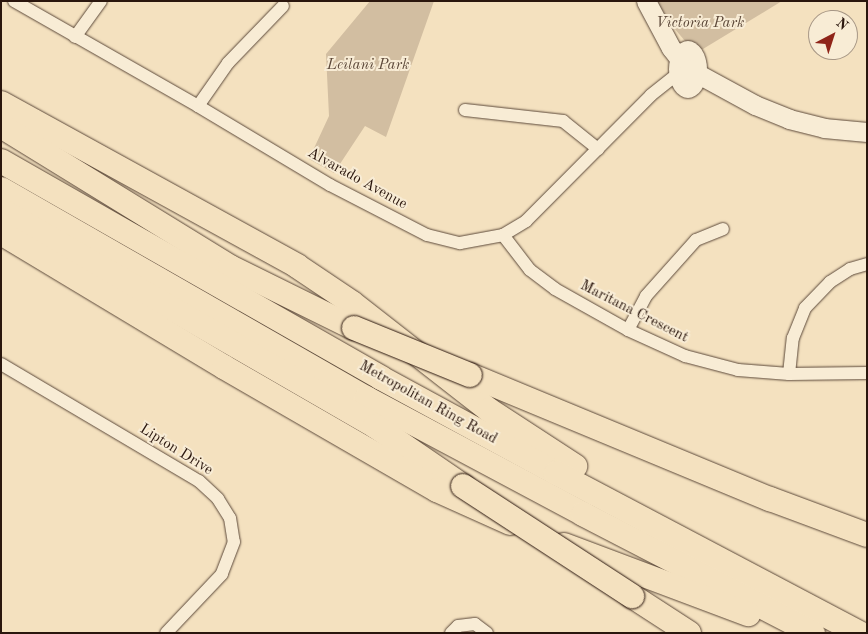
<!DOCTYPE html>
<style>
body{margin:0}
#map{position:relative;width:868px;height:634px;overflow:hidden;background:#f4e1bf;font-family:"Old Standard TT",serif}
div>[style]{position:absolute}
.green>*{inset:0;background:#d2bea1}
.roads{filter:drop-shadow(0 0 1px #5c493a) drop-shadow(0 0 1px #5c493a)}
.street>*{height:12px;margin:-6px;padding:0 6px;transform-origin:6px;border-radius:6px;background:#f8ecd5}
.secondary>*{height:19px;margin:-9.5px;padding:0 9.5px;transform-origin:9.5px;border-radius:9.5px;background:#f8ecd5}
.secondary>.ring{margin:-9.5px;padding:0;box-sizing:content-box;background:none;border:19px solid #f8ecd5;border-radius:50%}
.highway>*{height:24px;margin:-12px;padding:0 12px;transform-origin:12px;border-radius:12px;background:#f4e1bf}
.bridges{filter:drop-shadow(0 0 1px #2a160d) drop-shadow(0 0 1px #2a160d)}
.highway-bridge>*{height:24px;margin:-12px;padding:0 12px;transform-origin:12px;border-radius:12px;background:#f4e1bf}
span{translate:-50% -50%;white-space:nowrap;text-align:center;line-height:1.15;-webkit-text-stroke:4px #f8ecd5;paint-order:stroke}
.park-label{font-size:15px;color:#5c4839;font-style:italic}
.street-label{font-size:15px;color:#2a160d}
.frame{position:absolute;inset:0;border:2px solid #2a160d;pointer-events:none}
.north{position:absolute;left:808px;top:10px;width:50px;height:50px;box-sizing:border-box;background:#f8ecd5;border:1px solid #a69685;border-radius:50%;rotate:40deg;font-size:14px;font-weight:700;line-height:20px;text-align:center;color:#2a160d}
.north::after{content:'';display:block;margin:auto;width:18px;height:22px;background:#8f2418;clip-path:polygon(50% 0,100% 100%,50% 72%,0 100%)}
</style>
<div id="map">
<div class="green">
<i style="clip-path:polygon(370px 1px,434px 1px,386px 137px,365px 126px,334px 173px,309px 159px,329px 116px,326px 54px)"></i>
<i style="clip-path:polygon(657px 1px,782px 1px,698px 52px,685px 41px,669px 22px)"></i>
</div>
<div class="roads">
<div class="street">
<i style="left:14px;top:1px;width:212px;rotate:29.7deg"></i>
<i style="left:198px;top:106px;width:154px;rotate:30.9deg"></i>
<i style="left:330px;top:185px;width:109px;rotate:27.3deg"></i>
<i style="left:427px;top:235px;width:34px;rotate:14deg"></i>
<i style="left:460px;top:243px;width:44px;rotate:-10.5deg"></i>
<i style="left:503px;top:235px;width:27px;rotate:-31deg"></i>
<i style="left:526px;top:221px;width:177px;rotate:-45.2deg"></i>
<i style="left:651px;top:95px;width:43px;rotate:-38.5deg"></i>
<i style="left:75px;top:37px;width:44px;rotate:-54.2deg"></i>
<i style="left:198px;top:106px;width:52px;rotate:-55.1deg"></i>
<i style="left:228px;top:63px;width:79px;rotate:-46deg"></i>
<i style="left:465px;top:110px;width:99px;rotate:6.4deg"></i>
<i style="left:563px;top:121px;width:45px;rotate:38.7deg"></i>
<i style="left:503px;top:235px;width:44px;rotate:52.4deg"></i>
<i style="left:530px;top:270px;width:31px;rotate:37deg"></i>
<i style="left:555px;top:289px;width:84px;rotate:29.3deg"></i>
<i style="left:628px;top:330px;width:63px;rotate:24.5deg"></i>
<i style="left:685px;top:356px;width:55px;rotate:14.8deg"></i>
<i style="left:738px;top:370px;width:51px;rotate:4.5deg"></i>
<i style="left:789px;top:374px;width:78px;rotate:-0.7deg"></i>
<i style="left:628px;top:330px;width:38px;rotate:-62deg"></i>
<i style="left:646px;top:296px;width:75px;rotate:-48.2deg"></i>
<i style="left:696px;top:240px;width:29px;rotate:-22deg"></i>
<i style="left:1px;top:364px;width:230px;rotate:30.6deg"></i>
<i style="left:199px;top:481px;width:26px;rotate:43deg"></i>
<i style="left:218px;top:499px;width:22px;rotate:58deg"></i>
<i style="left:230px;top:518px;width:24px;rotate:81deg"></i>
<i style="left:234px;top:542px;width:34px;rotate:111deg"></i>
<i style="left:222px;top:574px;width:81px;rotate:133.5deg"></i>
<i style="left:789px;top:374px;width:36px;rotate:-84deg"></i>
<i style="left:793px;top:338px;width:32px;rotate:-68deg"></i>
<i style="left:805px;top:308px;width:36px;rotate:-46deg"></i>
<i style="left:830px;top:282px;width:24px;rotate:-33deg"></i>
<i style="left:850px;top:269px;width:18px;rotate:-16deg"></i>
<i style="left:451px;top:633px;width:10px;rotate:-45deg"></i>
<i style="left:458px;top:626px;width:17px;rotate:-7deg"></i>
<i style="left:475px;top:624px;width:15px;rotate:37deg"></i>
</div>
<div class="secondary">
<i style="left:646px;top:1px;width:53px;rotate:62deg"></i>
<i style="left:671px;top:48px;width:11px;rotate:52deg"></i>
<i class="ring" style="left:678px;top:50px;width:-1px;height:-1px"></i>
<i style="left:689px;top:69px;width:75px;rotate:28.6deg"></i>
<i style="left:755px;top:105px;width:37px;rotate:22deg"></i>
<i style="left:789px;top:119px;width:36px;rotate:14deg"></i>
<i style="left:824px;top:128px;width:43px;rotate:5.3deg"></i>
</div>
<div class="highway">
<i style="left:1px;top:103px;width:338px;rotate:28.8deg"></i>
<i style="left:297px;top:266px;width:66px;rotate:33.9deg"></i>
<i style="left:352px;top:303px;width:174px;rotate:38deg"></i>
<i style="left:489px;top:410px;width:103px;rotate:33.1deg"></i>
<i style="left:1px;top:126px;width:269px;rotate:31.6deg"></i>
<i style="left:230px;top:267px;width:138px;rotate:26.2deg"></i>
<i style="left:1px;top:161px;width:438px;rotate:29.7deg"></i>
<i style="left:381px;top:378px;width:199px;rotate:28.5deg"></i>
<i style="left:556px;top:473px;width:344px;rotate:27.8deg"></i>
<i style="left:1px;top:189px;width:421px;rotate:29.8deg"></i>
<i style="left:366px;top:398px;width:246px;rotate:28.1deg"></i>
<i style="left:583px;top:514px;width:259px;rotate:27.4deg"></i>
<i style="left:1px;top:210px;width:432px;rotate:30deg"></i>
<i style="left:375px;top:426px;width:107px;rotate:34.3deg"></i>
<i style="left:1px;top:233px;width:260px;rotate:31deg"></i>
<i style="left:224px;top:367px;width:246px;rotate:30deg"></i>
<i style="left:437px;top:490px;width:80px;rotate:24.3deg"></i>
<i style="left:470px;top:375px;width:325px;rotate:22.5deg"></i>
<i style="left:770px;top:499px;width:103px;rotate:20.4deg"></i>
<i style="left:564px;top:545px;width:197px;rotate:20.6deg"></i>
<i style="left:632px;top:596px;width:68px;rotate:33deg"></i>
</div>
</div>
<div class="bridges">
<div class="highway-bridge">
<i style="left:354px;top:328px;width:125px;rotate:22.1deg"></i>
<i style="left:463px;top:486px;width:202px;rotate:33.1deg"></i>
</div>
</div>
<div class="park-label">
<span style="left:700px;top:24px">Victoria Park</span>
<span style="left:368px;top:66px">Leilani Park</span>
</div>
<div class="street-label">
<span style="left:357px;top:179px;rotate:29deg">Alvarado Avenue</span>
<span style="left:634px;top:312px;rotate:27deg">Maritana Crescent</span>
<span style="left:428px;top:403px;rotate:29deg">Metropolitan Ring Road</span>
<span style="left:176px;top:450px;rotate:32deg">Lipton Drive</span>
</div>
<div class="frame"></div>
<div class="north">N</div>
</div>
